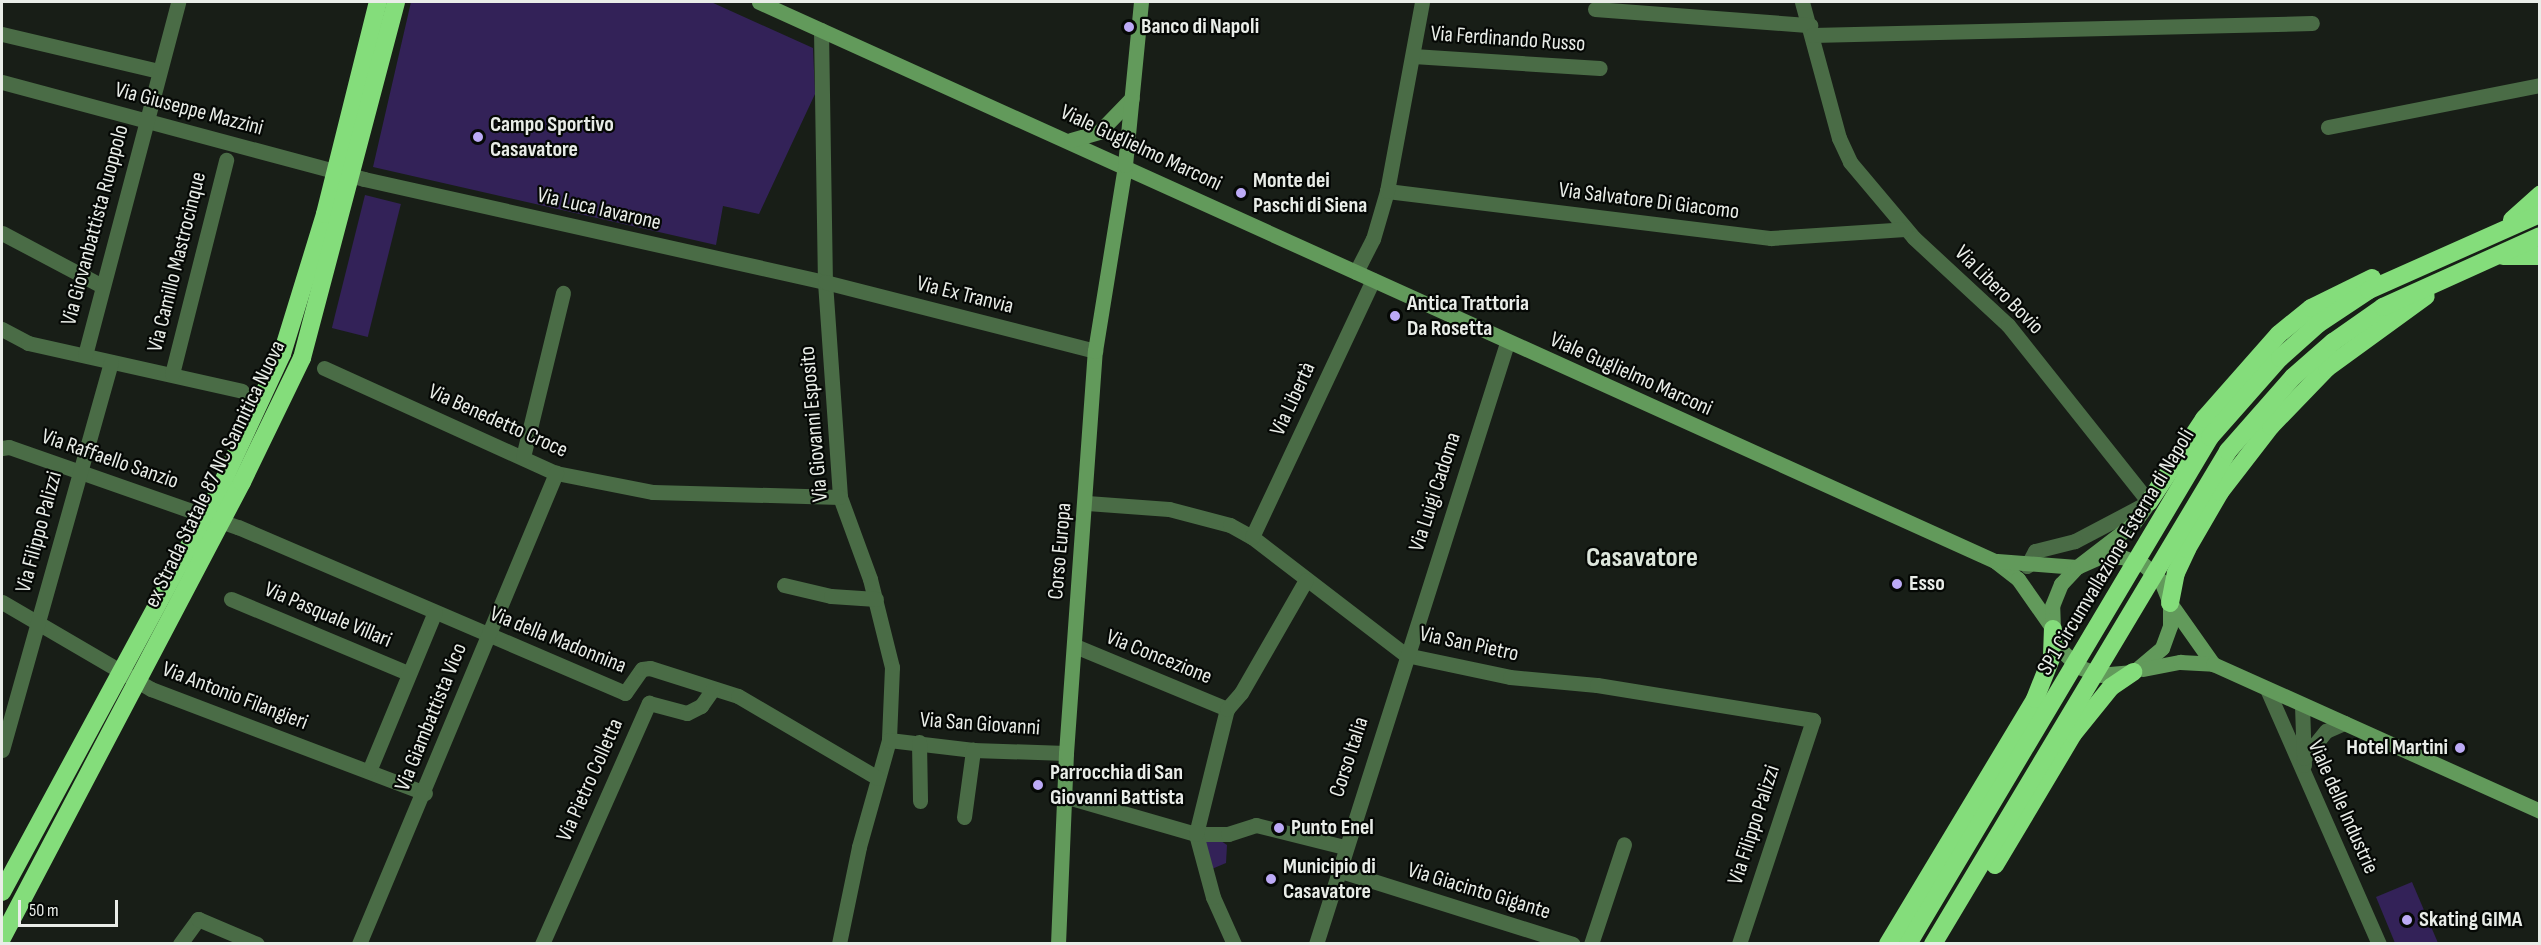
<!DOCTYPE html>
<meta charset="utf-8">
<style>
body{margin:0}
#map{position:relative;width:2541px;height:945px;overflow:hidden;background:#181e17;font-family:"Sofia Sans Condensed",sans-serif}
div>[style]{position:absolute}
.green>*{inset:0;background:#332258;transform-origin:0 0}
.street>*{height:15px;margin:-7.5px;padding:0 7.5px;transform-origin:7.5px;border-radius:7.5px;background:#4a6c46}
.secondary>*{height:15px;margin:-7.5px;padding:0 7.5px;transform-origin:7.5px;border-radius:7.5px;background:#629a5b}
.highway>*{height:18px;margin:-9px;padding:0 9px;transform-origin:9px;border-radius:9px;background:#84dd7b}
.dots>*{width:16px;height:16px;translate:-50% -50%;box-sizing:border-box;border:3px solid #050805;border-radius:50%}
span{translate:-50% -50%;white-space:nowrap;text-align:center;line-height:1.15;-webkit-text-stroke:4.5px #050805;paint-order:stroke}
.poi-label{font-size:22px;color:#e9ede8;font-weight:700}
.left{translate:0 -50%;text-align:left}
.right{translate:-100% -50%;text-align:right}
.street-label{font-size:22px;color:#e9ede8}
.district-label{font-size:28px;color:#dce5db;font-weight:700}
.frame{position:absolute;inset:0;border:3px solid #e9ede8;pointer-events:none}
.scale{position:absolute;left:18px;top:900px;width:100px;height:27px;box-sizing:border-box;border:3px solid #e9ede8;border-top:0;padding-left:8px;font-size:18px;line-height:21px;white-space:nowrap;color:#e9ede8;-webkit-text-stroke:4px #050805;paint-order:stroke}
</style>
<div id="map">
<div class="green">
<i style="clip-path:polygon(411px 2px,711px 2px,813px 48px,815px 94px,759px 214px,723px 206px,716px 245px,373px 167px)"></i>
<i style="left:365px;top:195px;width:37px;height:137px;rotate:14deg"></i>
<i style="clip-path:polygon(1218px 839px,1227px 845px,1226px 863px,1207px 871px,1199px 841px)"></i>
<i style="clip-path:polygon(2412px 882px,2438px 943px,2395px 943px,2376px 897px)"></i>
</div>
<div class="street">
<i style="left:1802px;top:2px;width:141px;rotate:74.8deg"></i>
<i style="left:1839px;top:138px;width:26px;rotate:65deg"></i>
<i style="left:1850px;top:162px;width:99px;rotate:49.9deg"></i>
<i style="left:1914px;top:238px;width:128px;rotate:42.8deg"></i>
<i style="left:2008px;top:325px;width:226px;rotate:51.5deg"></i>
<i style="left:2149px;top:502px;width:84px;rotate:152.2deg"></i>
<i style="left:2075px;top:541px;width:41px;rotate:166deg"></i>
<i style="left:2035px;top:551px;width:17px;rotate:118deg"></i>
<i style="left:1595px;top:9px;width:216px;rotate:4.3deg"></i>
<i style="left:821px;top:30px;width:252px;rotate:89.1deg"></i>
<i style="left:825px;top:282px;width:216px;rotate:86deg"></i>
<i style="left:840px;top:497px;width:87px;rotate:69.9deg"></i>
<i style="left:870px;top:579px;width:91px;rotate:76deg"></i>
<i style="left:892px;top:667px;width:73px;rotate:92.4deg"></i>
<i style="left:889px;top:740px;width:111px;rotate:105.7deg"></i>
<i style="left:859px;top:847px;width:99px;rotate:101.7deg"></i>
<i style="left:2px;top:34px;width:160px;rotate:13.3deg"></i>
<i style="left:1812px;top:35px;width:500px;rotate:-1.37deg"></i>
<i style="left:1413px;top:56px;width:187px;rotate:3.7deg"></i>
<i style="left:2px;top:82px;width:375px;rotate:15deg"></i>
<i style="left:364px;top:179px;width:472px;rotate:12.6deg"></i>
<i style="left:825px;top:282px;width:279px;rotate:14.3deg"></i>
<i style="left:2328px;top:127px;width:216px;rotate:-11.2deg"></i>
<i style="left:1387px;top:191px;width:387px;rotate:7deg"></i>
<i style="left:1771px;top:238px;width:134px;rotate:-3.8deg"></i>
<i style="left:2px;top:233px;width:113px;rotate:27.9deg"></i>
<i style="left:1356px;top:272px;width:37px;rotate:-63deg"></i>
<i style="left:1373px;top:239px;width:50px;rotate:-73.7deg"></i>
<i style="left:1387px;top:191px;width:192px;rotate:-79.5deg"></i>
<i style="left:2px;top:329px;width:30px;rotate:28deg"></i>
<i style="left:28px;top:343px;width:219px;rotate:12.6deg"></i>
<i style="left:85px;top:355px;width:365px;rotate:-75.2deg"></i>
<i style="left:324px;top:368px;width:255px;rotate:24.4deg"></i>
<i style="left:556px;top:473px;width:99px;rotate:11.1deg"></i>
<i style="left:653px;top:492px;width:187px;rotate:1.5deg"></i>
<i style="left:172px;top:374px;width:221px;rotate:-75.8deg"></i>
<i style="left:2px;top:448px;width:7px;rotate:-8deg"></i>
<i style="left:9px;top:447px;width:243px;rotate:19.3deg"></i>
<i style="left:238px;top:527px;width:421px;rotate:23.2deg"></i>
<i style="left:625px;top:693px;width:29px;rotate:-55deg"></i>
<i style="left:642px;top:669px;width:8px;rotate:-7deg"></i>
<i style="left:650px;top:668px;width:92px;rotate:17.7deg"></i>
<i style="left:738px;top:696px;width:162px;rotate:30.4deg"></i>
<i style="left:523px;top:457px;width:169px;rotate:-76.3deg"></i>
<i style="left:1087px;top:503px;width:82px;rotate:4.2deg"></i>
<i style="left:1169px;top:509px;width:63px;rotate:14.7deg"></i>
<i style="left:1230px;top:525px;width:25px;rotate:29deg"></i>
<i style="left:1252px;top:537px;width:194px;rotate:37.5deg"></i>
<i style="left:1406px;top:655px;width:106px;rotate:11.9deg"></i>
<i style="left:1510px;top:677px;width:87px;rotate:5.3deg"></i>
<i style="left:1597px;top:685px;width:219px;rotate:9.2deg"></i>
<i style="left:1813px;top:720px;width:236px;rotate:108.3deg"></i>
<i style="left:1252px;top:537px;width:284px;rotate:-64.8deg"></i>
<i style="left:784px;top:585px;width:48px;rotate:13.2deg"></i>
<i style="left:831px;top:596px;width:45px;rotate:3.8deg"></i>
<i style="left:231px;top:599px;width:192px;rotate:22.7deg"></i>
<i style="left:2px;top:602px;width:173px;rotate:30.3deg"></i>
<i style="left:151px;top:689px;width:293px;rotate:20.8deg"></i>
<i style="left:1075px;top:646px;width:165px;rotate:22.5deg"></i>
<i style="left:2267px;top:689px;width:279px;rotate:66.3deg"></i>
<i style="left:2302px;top:705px;width:60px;rotate:88.1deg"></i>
<i style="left:889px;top:740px;width:85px;rotate:6.8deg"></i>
<i style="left:973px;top:750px;width:93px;rotate:1.8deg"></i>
<i style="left:919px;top:742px;width:59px;rotate:89deg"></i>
<i style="left:2px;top:750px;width:403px;rotate:-74.3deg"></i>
<i style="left:2304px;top:758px;width:35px;rotate:-51deg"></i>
<i style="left:2326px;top:731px;width:20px;rotate:-24deg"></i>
<i style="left:369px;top:771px;width:172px;rotate:-67.5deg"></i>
<i style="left:1064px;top:796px;width:137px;rotate:16.1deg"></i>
<i style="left:1196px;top:834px;width:32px"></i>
<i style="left:1228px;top:834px;width:29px;rotate:-18deg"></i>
<i style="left:1256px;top:825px;width:91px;rotate:14deg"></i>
<i style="left:964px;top:817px;width:68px;rotate:-82.3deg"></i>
<i style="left:1338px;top:870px;width:246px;rotate:17.5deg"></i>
<i style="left:180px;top:944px;width:31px;rotate:-54deg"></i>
<i style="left:198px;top:919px;width:64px;rotate:23deg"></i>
<i style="left:359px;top:944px;width:511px;rotate:-67.3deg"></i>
<i style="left:542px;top:944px;width:264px;rotate:-66.1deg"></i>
<i style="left:649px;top:703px;width:39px;rotate:15deg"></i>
<i style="left:687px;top:713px;width:16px;rotate:-27deg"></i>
<i style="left:701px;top:706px;width:19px;rotate:-55deg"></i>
<i style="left:1234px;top:944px;width:51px;rotate:-114.1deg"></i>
<i style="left:1213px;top:897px;width:65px;rotate:-105.1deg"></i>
<i style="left:1196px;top:834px;width:129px;rotate:-76.1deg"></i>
<i style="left:1227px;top:709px;width:21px;rotate:-49deg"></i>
<i style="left:1241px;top:693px;width:130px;rotate:-60.1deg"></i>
<i style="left:1316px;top:944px;width:631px;rotate:-72.37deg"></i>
<i style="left:1591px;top:944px;width:105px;rotate:-71.7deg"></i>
</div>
<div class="secondary">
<i style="left:759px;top:2px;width:1357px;rotate:24.34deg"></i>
<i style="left:1995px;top:561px;width:29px;rotate:38deg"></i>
<i style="left:2018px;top:579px;width:61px;rotate:55deg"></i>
<i style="left:1071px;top:140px;width:29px;rotate:-16deg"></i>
<i style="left:1099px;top:132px;width:47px;rotate:-45.9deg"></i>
<i style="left:1997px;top:561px;width:80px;rotate:4.3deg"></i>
<i style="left:2077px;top:567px;width:24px;rotate:-24deg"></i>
<i style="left:2099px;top:557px;width:23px"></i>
<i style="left:2122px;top:557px;width:23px;rotate:20deg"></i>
<i style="left:2144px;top:565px;width:23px;rotate:43deg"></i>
<i style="left:2161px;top:581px;width:24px;rotate:68deg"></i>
<i style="left:2170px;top:603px;width:23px;rotate:90deg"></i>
<i style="left:2170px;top:626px;width:23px;rotate:110deg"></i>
<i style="left:2162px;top:648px;width:38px;rotate:140deg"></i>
<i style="left:2133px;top:672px;width:32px;rotate:175deg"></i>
<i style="left:2101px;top:675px;width:23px;rotate:-160deg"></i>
<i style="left:2079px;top:667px;width:23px;rotate:-137deg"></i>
<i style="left:2062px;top:651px;width:24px;rotate:-112deg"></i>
<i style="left:2053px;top:629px;width:23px;rotate:-92deg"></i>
<i style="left:2052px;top:606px;width:24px;rotate:-68deg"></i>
<i style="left:2061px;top:584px;width:23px;rotate:-47deg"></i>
<i style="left:2077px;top:567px;width:71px;rotate:-37.5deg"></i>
<i style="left:2133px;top:524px;width:27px;rotate:-54deg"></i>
<i style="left:2170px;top:603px;width:75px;rotate:54.8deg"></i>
<i style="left:2143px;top:669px;width:38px;rotate:-11deg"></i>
<i style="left:2180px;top:662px;width:33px;rotate:3deg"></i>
<i style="left:2213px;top:664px;width:359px;rotate:24.2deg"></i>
<i style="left:1058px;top:944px;width:191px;rotate:-87.6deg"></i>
<i style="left:1066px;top:753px;width:403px;rotate:-85.9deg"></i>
<i style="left:1095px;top:351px;width:188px;rotate:-80.8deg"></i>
<i style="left:1125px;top:165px;width:164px;rotate:-84.4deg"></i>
</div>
<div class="highway">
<i style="left:2512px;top:220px;width:38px;rotate:-42deg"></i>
<i style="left:2503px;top:256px;width:37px"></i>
<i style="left:2149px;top:502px;width:100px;rotate:-56.5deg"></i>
<i style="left:2204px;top:419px;width:113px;rotate:-48.6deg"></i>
<i style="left:2279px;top:334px;width:41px;rotate:-39.1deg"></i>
<i style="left:2311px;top:308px;width:68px;rotate:-26.2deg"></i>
<i style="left:2170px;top:603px;width:31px;rotate:-79deg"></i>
<i style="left:2176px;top:573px;width:26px;rotate:-65deg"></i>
<i style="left:2187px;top:549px;width:66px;rotate:-59.9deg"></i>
<i style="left:2220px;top:492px;width:83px;rotate:-52.3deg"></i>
<i style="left:2271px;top:426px;width:81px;rotate:-46deg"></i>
<i style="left:2327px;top:368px;width:122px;rotate:-36deg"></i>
<i style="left:1995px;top:865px;width:152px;rotate:-59.2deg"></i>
<i style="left:2073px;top:734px;width:60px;rotate:-51deg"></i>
<i style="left:2111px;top:687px;width:27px;rotate:-34deg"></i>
<i style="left:2px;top:892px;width:459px;rotate:-61.6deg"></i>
<i style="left:220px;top:488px;width:148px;rotate:-65.2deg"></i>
<i style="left:282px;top:354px;width:146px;rotate:-72.9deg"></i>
<i style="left:325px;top:214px;width:219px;rotate:-76deg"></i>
<i style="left:2px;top:938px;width:515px;rotate:-62.24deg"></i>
<i style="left:242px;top:482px;width:138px;rotate:-64.2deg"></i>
<i style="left:302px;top:358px;width:368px;rotate:-75.2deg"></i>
<i style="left:1888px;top:944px;width:286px;rotate:-59deg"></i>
<i style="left:2035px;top:699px;width:46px;rotate:-68.4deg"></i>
<i style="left:2052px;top:656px;width:27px;rotate:-88deg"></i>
<i style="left:1908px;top:944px;width:590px;rotate:-59.22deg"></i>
<i style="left:2210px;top:437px;width:106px;rotate:-48.5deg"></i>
<i style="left:2280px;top:358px;width:51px;rotate:-41.8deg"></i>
<i style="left:2318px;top:324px;width:61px;rotate:-33.7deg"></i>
<i style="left:2369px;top:290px;width:187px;rotate:-24deg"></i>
<i style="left:1933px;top:944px;width:575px;rotate:-59.1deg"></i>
<i style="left:2228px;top:451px;width:98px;rotate:-48.7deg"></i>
<i style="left:2293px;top:377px;width:53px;rotate:-41.2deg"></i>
<i style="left:2333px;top:342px;width:61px;rotate:-35deg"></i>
<i style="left:2383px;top:307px;width:172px;rotate:-24.3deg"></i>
</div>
<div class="dots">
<i style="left:1129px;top:27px;background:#bcaaf6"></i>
<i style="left:478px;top:137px;background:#bcaaf6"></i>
<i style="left:1241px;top:193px;background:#bcaaf6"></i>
<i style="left:1395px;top:316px;background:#bcaaf6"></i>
<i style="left:1897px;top:584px;background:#bcaaf6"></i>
<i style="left:2460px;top:748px;background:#bcaaf6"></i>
<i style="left:1038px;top:785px;background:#bcaaf6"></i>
<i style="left:1279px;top:828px;background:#bcaaf6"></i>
<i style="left:1271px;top:879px;background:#bcaaf6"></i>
<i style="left:2407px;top:920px;background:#bcaaf6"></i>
</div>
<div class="poi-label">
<span class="left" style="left:1141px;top:27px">Banco di Napoli</span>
<span class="left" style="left:490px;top:137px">Campo Sportivo<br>Casavatore</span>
<span class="left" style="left:1253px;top:193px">Monte dei<br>Paschi di Siena</span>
<span class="left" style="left:1407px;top:316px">Antica Trattoria<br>Da Rosetta</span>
<span class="left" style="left:1909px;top:584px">Esso</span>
<span class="right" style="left:2448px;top:748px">Hotel Martini</span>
<span class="left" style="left:1050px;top:785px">Parrocchia di San<br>Giovanni Battista</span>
<span class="left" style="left:1291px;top:828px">Punto Enel</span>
<span class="left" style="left:1283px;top:879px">Municipio di<br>Casavatore</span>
<span class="left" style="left:2419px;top:920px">Skating GIMA</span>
</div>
<div class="street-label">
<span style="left:1508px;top:39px;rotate:4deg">Via Ferdinando Russo</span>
<span style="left:189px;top:109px;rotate:15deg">Via Giuseppe Mazzini</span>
<span style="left:1141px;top:148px;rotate:25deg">Viale Guglielmo Marconi</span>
<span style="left:1649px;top:201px;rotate:7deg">Via Salvatore Di Giacomo</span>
<span style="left:599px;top:209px;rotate:13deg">Via Luca Iavarone</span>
<span style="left:95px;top:225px;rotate:-75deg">Via Giovanbattista Ruoppolo</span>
<span style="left:177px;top:262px;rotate:-76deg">Via Camillo Mastrocinque</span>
<span style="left:1999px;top:290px;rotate:45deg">Via Libero Bovio</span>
<span style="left:965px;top:295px;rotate:14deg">Via Ex Tranvia</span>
<span style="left:1631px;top:374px;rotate:24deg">Viale Guglielmo Marconi</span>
<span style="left:1293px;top:399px;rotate:-65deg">Via Libertà</span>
<span style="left:498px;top:421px;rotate:24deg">Via Benedetto Croce</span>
<span style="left:814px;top:424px;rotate:-95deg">Via Giovanni Esposito</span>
<span style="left:110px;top:459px;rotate:19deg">Via Raffaello Sanzio</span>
<span style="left:215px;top:474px;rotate:-64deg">ex Strada Statale 87 NC Sannitica Nuova</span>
<span style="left:1435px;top:492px;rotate:-72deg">Via Luigi Cadoma</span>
<span style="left:39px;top:532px;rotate:-75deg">Via Filippo Palizzi</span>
<span style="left:1060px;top:551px;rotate:-85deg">Corso Europa</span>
<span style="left:2116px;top:552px;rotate:-59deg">SP1 Circumvallazione Esterna di Napoli</span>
<span style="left:328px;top:615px;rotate:23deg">Via Pasquale Villari</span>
<span style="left:558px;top:640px;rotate:22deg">Via della Madonnina</span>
<span style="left:1469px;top:644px;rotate:12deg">Via San Pietro</span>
<span style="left:1159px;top:657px;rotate:22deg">Via Concezione</span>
<span style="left:235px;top:696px;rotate:21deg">Via Antonio Filangieri</span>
<span style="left:431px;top:717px;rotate:-68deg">Via Giambattista Vico</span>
<span style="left:980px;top:724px;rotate:4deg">Via San Giovanni</span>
<span style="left:1349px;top:757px;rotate:-72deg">Corso Italia</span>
<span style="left:590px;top:780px;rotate:-66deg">Via Pietro Colletta</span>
<span style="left:2343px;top:807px;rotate:66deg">Viale delle Industrie</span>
<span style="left:1754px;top:825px;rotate:-72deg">Via Filippo Palizzi</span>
<span style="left:1479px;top:891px;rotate:17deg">Via Giacinto Gigante</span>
</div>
<div class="district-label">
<span style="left:1642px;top:558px">Casavatore</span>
</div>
<div class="frame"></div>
<div class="scale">50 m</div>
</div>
